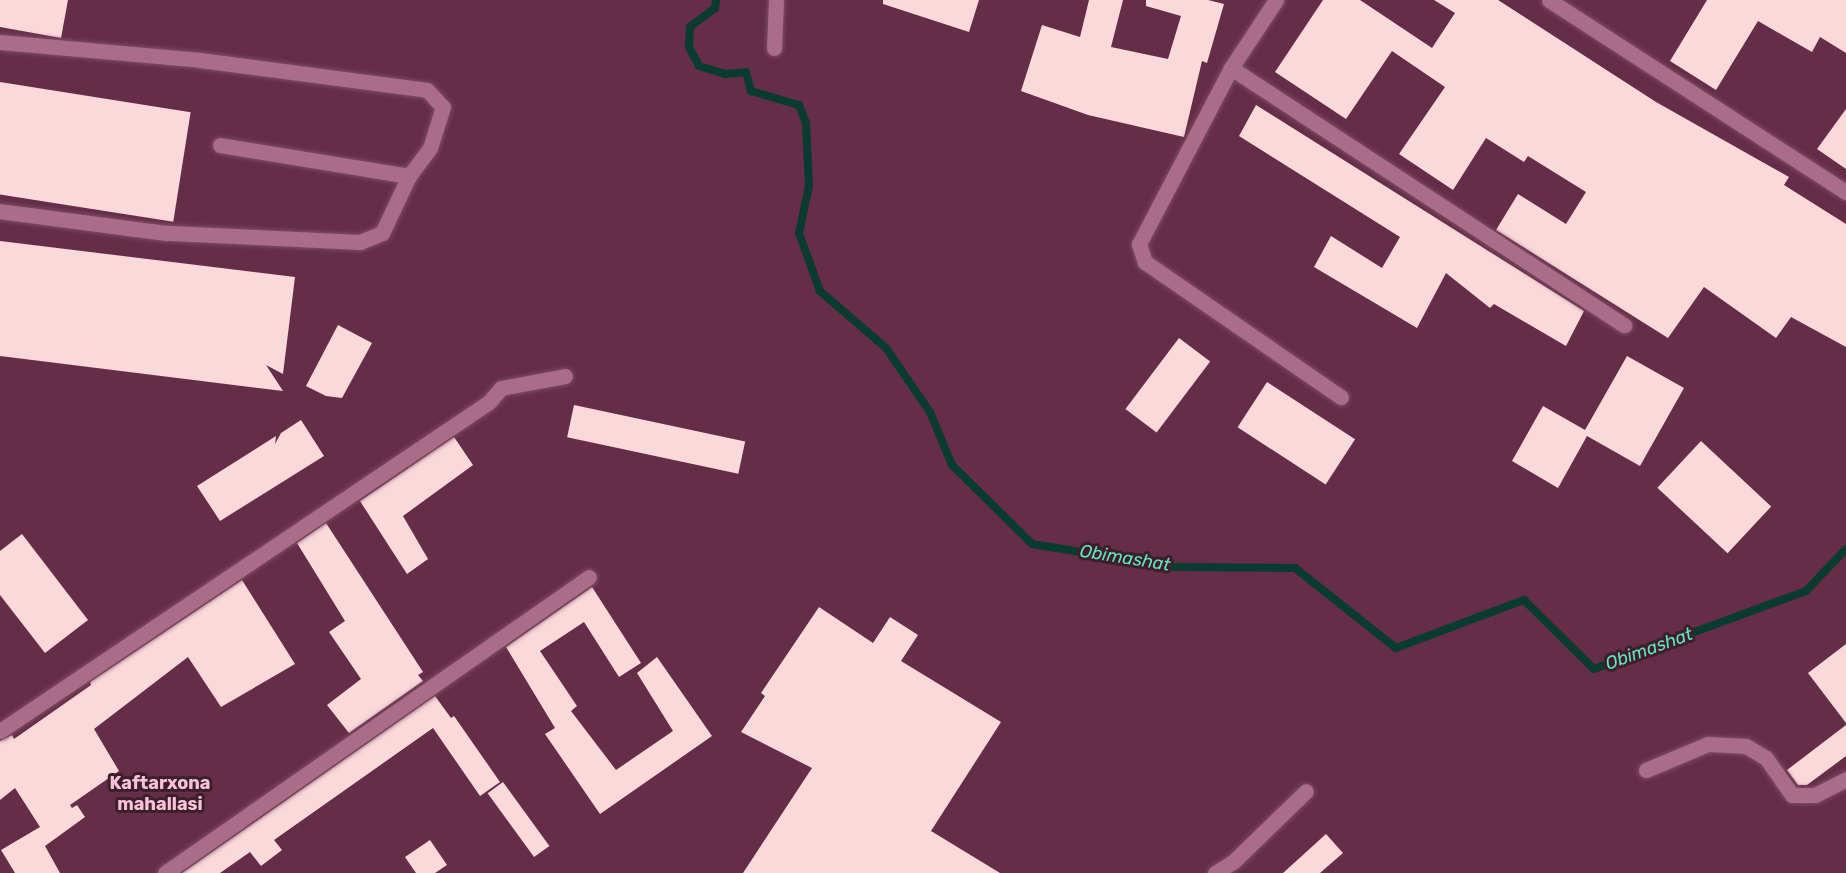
<!DOCTYPE html>
<style>
body{margin:0}
#map{position:relative;width:1846px;height:873px;overflow:hidden;background:#662d48;font-family:Rubik,sans-serif}
div>[style]{position:absolute}
.stream>*{height:8px;margin:-4px;padding:0 4px;transform-origin:4px;border-radius:4px;background:#0a3b2f}
.building>*{inset:0;background:#fad9db;transform-origin:0 0}
.roads{filter:drop-shadow(0 0 2px #7c4d64) drop-shadow(0 0 2px #7c4d64)}
.lane>*{height:15px;margin:-7.5px;padding:0 7.5px;transform-origin:7.5px;border-radius:7.5px;background:#ab6c87}
.street>*{height:15px;margin:-7.5px;padding:0 7.5px;transform-origin:7.5px;border-radius:7.5px;background:#ab6c87}
span{translate:-50% -50%;white-space:nowrap;text-align:center;line-height:1.15;-webkit-text-stroke:6px #3b202c;paint-order:stroke}
.water-label{font-size:18px;color:#66e2c0;font-style:italic}
.neighbourhood-label{font-size:18px;color:#fac2d8;font-weight:700}
</style>
<div id="map">
<div class="stream">
<i style="left:716px;top:0;width:8px;rotate:97deg"></i>
<i style="left:715px;top:8px;width:31px;rotate:143deg"></i>
<i style="left:690px;top:27px;width:20px;rotate:93deg"></i>
<i style="left:689px;top:47px;width:21px;rotate:62deg"></i>
<i style="left:699px;top:66px;width:27px;rotate:17deg"></i>
<i style="left:725px;top:74px;width:21px;rotate:-5deg"></i>
<i style="left:746px;top:72px;width:20px;rotate:75deg"></i>
<i style="left:751px;top:91px;width:50px;rotate:16.3deg"></i>
<i style="left:799px;top:105px;width:19px;rotate:69deg"></i>
<i style="left:806px;top:123px;width:63px;rotate:87.3deg"></i>
<i style="left:809px;top:186px;width:48px;rotate:102deg"></i>
<i style="left:799px;top:233px;width:62px;rotate:70.1deg"></i>
<i style="left:820px;top:291px;width:87px;rotate:40.8deg"></i>
<i style="left:886px;top:348px;width:78px;rotate:55.5deg"></i>
<i style="left:930px;top:412px;width:57px;rotate:67.5deg"></i>
<i style="left:952px;top:465px;width:112px;rotate:44.6deg"></i>
<i style="left:1032px;top:544px;width:142px;rotate:9.3deg"></i>
<i style="left:1172px;top:567px;width:123px;rotate:0.5deg"></i>
<i style="left:1295px;top:568px;width:129px;rotate:38.4deg"></i>
<i style="left:1396px;top:648px;width:137px;rotate:-20.6deg"></i>
<i style="left:1524px;top:600px;width:98px;rotate:44.6deg"></i>
<i style="left:1594px;top:669px;width:226px;rotate:-20.2deg"></i>
<i style="left:1806px;top:591px;width:58px;rotate:-46.4deg"></i>
</div>
<div class="building">
<i style="clip-path:polygon(0 0,68px 0,61px 38px,0 27px)"></i>
<i style="clip-path:polygon(883px 0,979px 0,969px 32px,883px 4px)"></i>
<i style="clip-path:polygon(1089px 0,1123px 0,1111px 47px,1168px 59px,1181px 16px,1146px 6px,1146px 0,1208px 0,1224px 4px,1207px 63px,1202px 61px,1184px 137px,1088px 115px,1021px 91px,1042px 25px,1080px 37px)"></i>
<i style="clip-path:polygon(1323px 0,1360px 0,1432px 48px,1455px 13px,1434px 0,1498px 0,1656px 102px,1789px 177px,1784px 185px,1846px 224px,1846px 347px,1791px 317px,1776px 338px,1704px 287px,1668px 338px,1496px 230px,1518px 194px,1566px 224px,1586px 192px,1528px 156px,1524px 162px,1486px 138px,1453px 190px,1399px 154px,1445px 87px,1392px 51px,1346px 119px,1275px 72px)"></i>
<i style="clip-path:polygon(1707px 0,1846px 0,1846px 53px,1820px 37px,1812px 52px,1758px 21px,1716px 90px,1670px 61px)"></i>
<i style="left:0;top:82px;width:193px;height:111px;rotate:9deg"></i>
<i style="clip-path:polygon(1256px 105px,1584px 311px,1566px 346px,1494px 304px,1490px 308px,1446px 273px,1417px 328px,1314px 267px,1331px 236px,1382px 268px,1400px 237px,1239px 136px)"></i>
<i style="clip-path:polygon(1846px 109px,1846px 169px,1817px 149px)"></i>
<i style="clip-path:polygon(0 241px,295px 277px,283px 374px,266px 365px,283px 391px,0 356px)"></i>
<i style="clip-path:polygon(338px 325px,372px 343px,342px 398px,326px 396px,306px 386px)"></i>
<i style="left:1179px;top:338px;width:39px;height:89px;rotate:37deg"></i>
<i style="clip-path:polygon(1627px 356px,1684px 388px,1640px 466px,1587px 436px,1558px 488px,1512px 461px,1543px 406px,1585px 430px)"></i>
<i style="left:1267px;top:382px;width:105px;height:54px;rotate:33deg"></i>
<i style="left:574px;top:405px;width:175px;height:33px;rotate:12deg"></i>
<i style="clip-path:polygon(301px 420px,324px 456px,220px 521px,197px 486px,276px 436px,275px 444px,281px 433px)"></i>
<i style="clip-path:polygon(454px 437px,473px 465px,403px 516px,428px 559px,407px 574px,360px 501px)"></i>
<i style="left:1701px;top:441px;width:96px;height:64px;rotate:43deg"></i>
<i style="clip-path:polygon(326px 523px,423px 672px,418px 675px,423px 681px,349px 733px,327px 705px,361px 679px,329px 632px,345px 621px,297px 543px)"></i>
<i style="clip-path:polygon(22px 534px,88px 620px,45px 653px,0 595px,0 551px)"></i>
<i style="clip-path:polygon(242px 580px,295px 664px,221px 707px,188px 657px,94px 729px,119px 771px,70px 805px,72px 808px,77px 805px,85px 817px,45px 846px,60px 873px,15px 873px,1px 850px,40px 827px,15px 788px,0 800px,0 741px,12px 735px,14px 739px,91px 685px,90px 682px)"></i>
<i style="clip-path:polygon(592px 587px,641px 663px,619px 677px,584px 622px,540px 651px,577px 706px,571px 711px,616px 770px,673px 731px,637px 673px,657px 657px,712px 736px,600px 814px,545px 734px,555px 728px,506px 647px)"></i>
<i style="clip-path:polygon(819px 607px,873px 643px,890px 617px,918px 635px,901px 661px,1001px 722px,931px 831px,1000px 873px,743px 873px,812px 768px,741px 732px,765px 696px,761px 693px)"></i>
<i style="clip-path:polygon(1846px 644px,1846px 723px,1808px 673px)"></i>
<i style="clip-path:polygon(435px 696px,451px 718px,454px 716px,500px 782px,480px 796px,433px 728px,274px 840px,282px 850px,261px 866px,250px 852px,220px 873px,182px 873px)"></i>
<i style="clip-path:polygon(1846px 725px,1846px 756px,1807px 785px,1798px 785px,1787px 770px)"></i>
<i style="left:503px;top:782px;width:79px;height:19px;rotate:54deg"></i>
<i style="clip-path:polygon(1326px 834px,1343px 853px,1320px 873px,1283px 873px)"></i>
<i style="clip-path:polygon(430px 840px,447px 865px,435px 873px,416px 873px,405px 857px)"></i>
</div>
<div class="roads">
<div class="lane">
<i style="left:0;top:42px;width:201px;rotate:5.1deg"></i>
<i style="left:200px;top:60px;width:229px;rotate:7.5deg"></i>
<i style="left:427px;top:90px;width:23px;rotate:47deg"></i>
<i style="left:443px;top:107px;width:43px;rotate:107.6deg"></i>
<i style="left:430px;top:148px;width:35px;rotate:127deg"></i>
<i style="left:409px;top:176px;width:63px;rotate:115.3deg"></i>
<i style="left:382px;top:233px;width:24px;rotate:158deg"></i>
<i style="left:360px;top:242px;width:194px;rotate:-177.3deg"></i>
<i style="left:166px;top:233px;width:167px;rotate:-172.5deg"></i>
<i style="left:220px;top:145px;width:192px;rotate:9.3deg"></i>
<i style="left:0;top:731px;width:589px;rotate:-33.93deg"></i>
<i style="left:489px;top:402px;width:18px;rotate:-49deg"></i>
<i style="left:501px;top:388px;width:65px;rotate:-10.6deg"></i>
<i style="left:1646px;top:770px;width:67px;rotate:-22.8deg"></i>
<i style="left:1708px;top:744px;width:38px;rotate:3deg"></i>
<i style="left:1746px;top:746px;width:23px;rotate:31deg"></i>
<i style="left:1766px;top:758px;width:45px;rotate:54.9deg"></i>
<i style="left:1792px;top:795px;width:23px"></i>
<i style="left:1815px;top:795px;width:35px;rotate:-27deg"></i>
<i style="left:165px;top:873px;width:517px;rotate:-34.92deg"></i>
</div>
<div class="street">
<i style="left:1276px;top:0;width:82px;rotate:123.5deg"></i>
<i style="left:1231px;top:68px;width:199px;rotate:117.6deg"></i>
<i style="left:1139px;top:244px;width:19px;rotate:72deg"></i>
<i style="left:1145px;top:262px;width:238px;rotate:34.6deg"></i>
<i style="left:1549px;top:0;width:354px;rotate:32.9deg"></i>
<i style="left:774px;top:48px;width:48px;rotate:-87.6deg"></i>
<i style="left:1231px;top:68px;width:470px;rotate:33.2deg"></i>
<i style="left:1215px;top:873px;width:22px;rotate:-32deg"></i>
<i style="left:1234px;top:861px;width:100px;rotate:-44.2deg"></i>
</div>
</div>
<div class="water-label">
<span style="left:1125px;top:558px;rotate:9deg">Obimashat</span>
<span style="left:1649px;top:649px;rotate:-20deg">Obimashat</span>
</div>
<div class="neighbourhood-label">
<span style="left:160px;top:794px">Kaftarxona<br>mahallasi</span>
</div>
</div>
